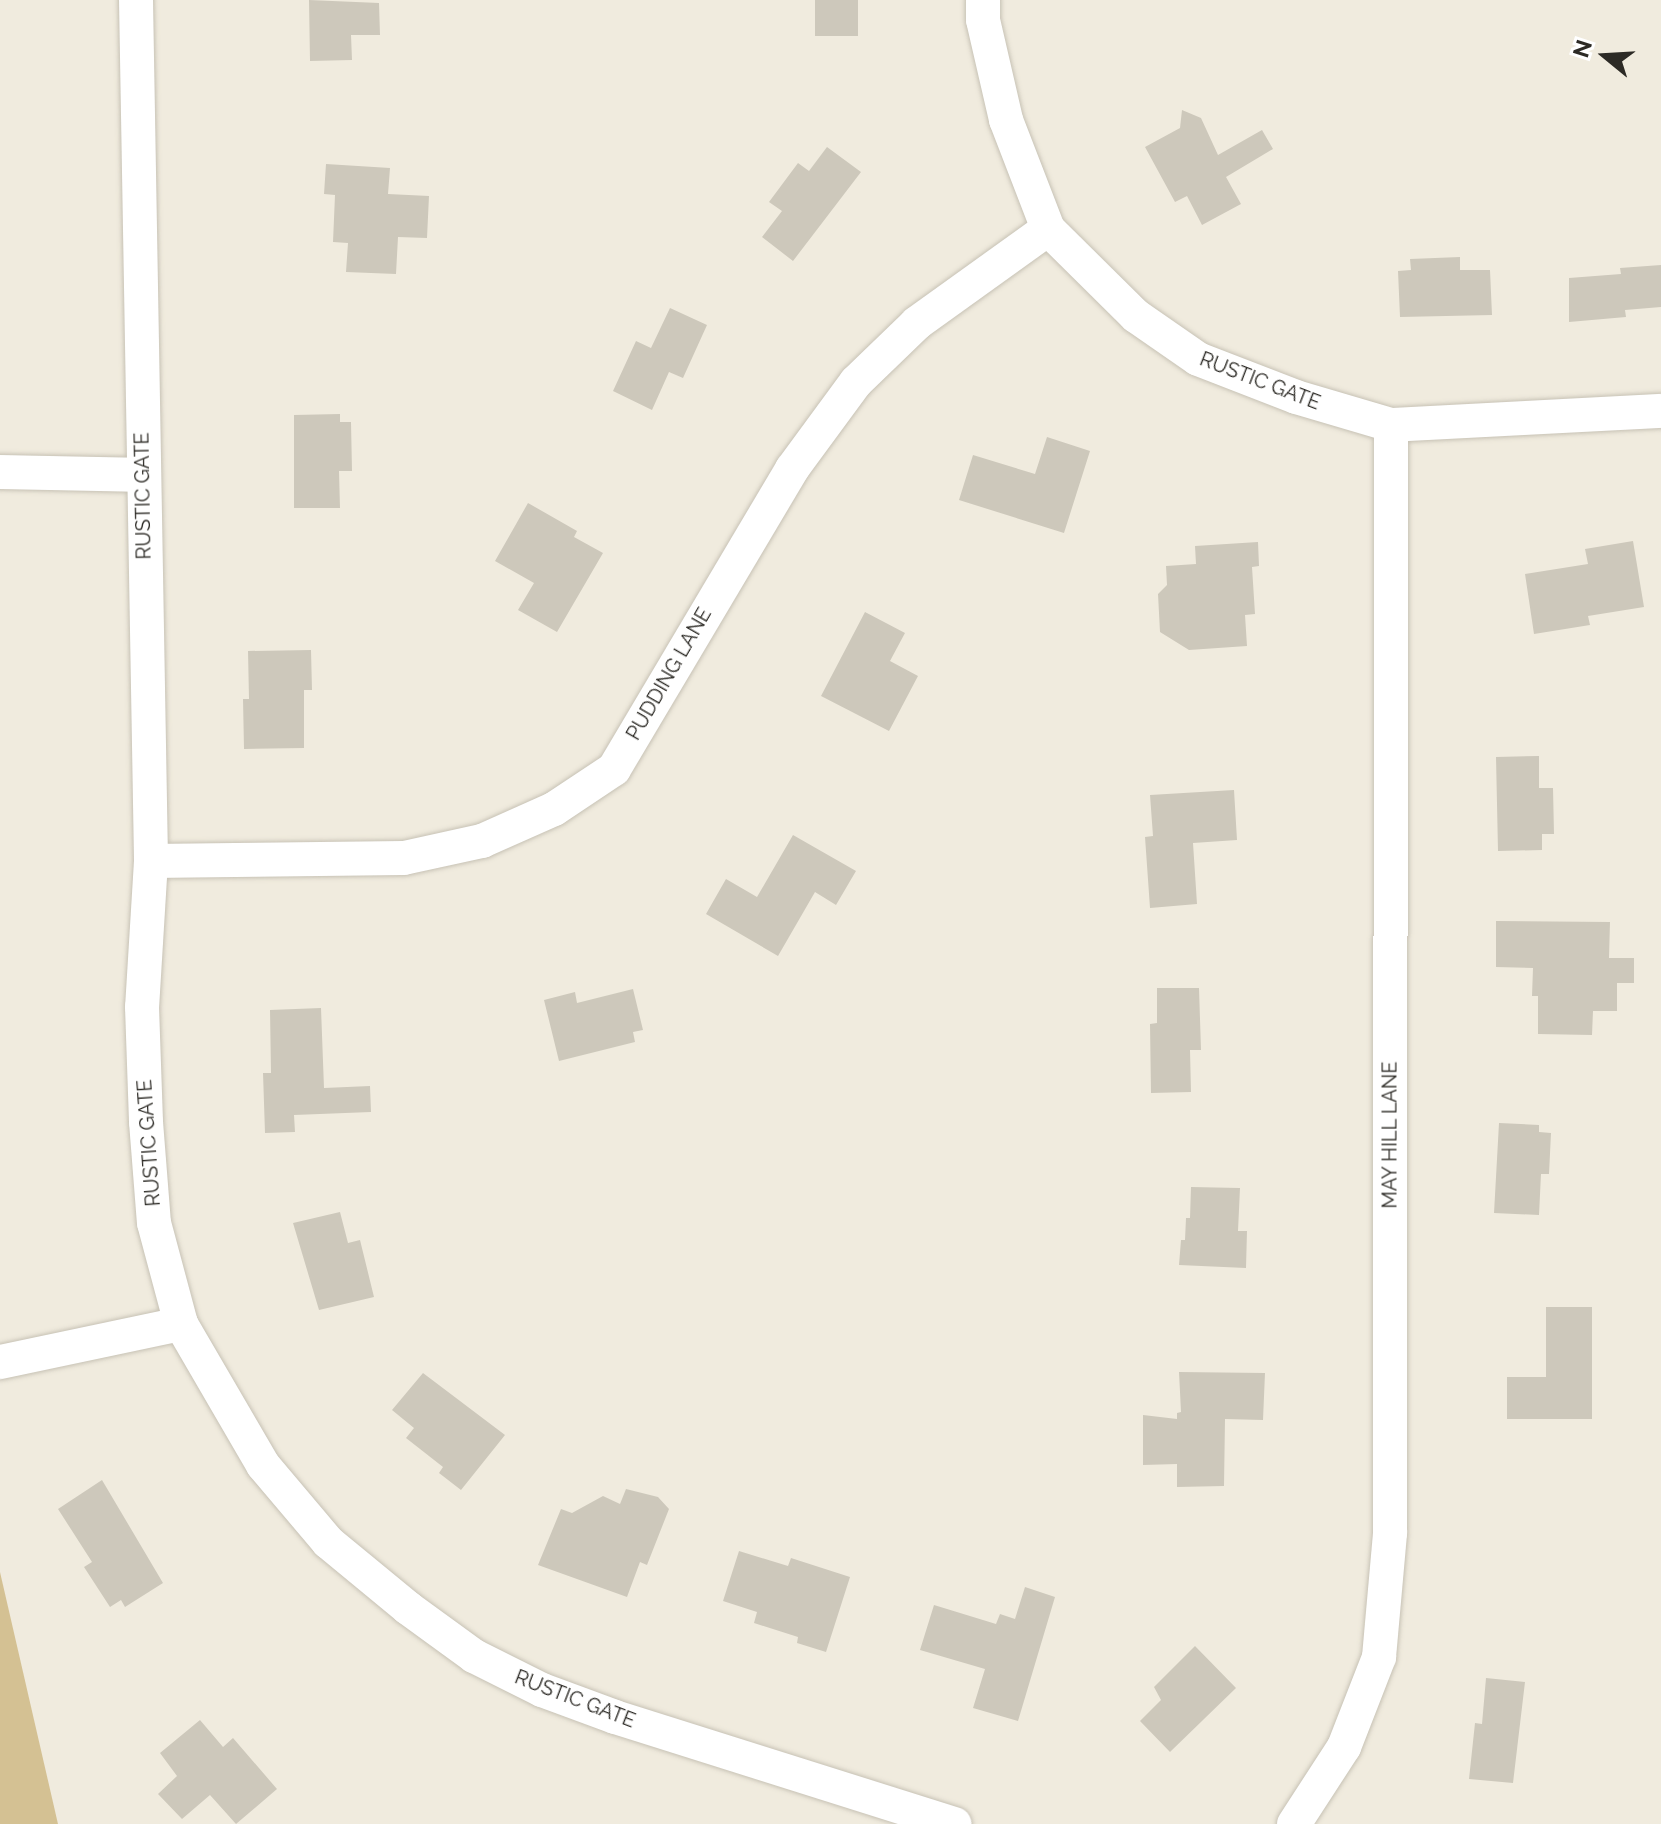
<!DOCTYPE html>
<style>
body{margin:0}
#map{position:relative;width:1661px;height:1824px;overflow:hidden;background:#f0ebde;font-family:Raleway,sans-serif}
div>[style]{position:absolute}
.green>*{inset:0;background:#d4c193}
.building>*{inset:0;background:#cdc8bb;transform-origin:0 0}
.roads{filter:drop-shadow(0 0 2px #c7c2b5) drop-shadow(0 0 2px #c7c2b5)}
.minor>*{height:34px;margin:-17px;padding:0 17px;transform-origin:17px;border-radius:17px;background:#fff}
span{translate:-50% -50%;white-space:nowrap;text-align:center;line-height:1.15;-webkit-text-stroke:6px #fff;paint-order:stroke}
.street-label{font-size:20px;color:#2c2a25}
.north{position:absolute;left:1565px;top:16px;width:80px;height:80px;-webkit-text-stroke:6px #fff;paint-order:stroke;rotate:288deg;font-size:22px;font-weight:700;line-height:32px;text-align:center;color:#2c2a25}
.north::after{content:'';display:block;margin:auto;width:28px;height:36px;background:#2c2a25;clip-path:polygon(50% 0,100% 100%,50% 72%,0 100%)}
</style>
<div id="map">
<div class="green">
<i style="clip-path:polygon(0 1572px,58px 1824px,0 1824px)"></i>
</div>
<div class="building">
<i style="clip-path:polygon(309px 0,379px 3px,380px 35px,351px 35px,352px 60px,310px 61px)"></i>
<i style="left:815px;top:0;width:43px;height:36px"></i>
<i style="clip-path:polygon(1182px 110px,1201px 118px,1218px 155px,1262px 130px,1273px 149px,1226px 177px,1241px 204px,1202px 225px,1187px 196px,1175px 202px,1145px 147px,1180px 128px)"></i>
<i style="clip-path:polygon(827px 147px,861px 172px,793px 261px,762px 237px,782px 211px,769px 202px,798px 163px,809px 171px)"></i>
<i style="clip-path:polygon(326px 164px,390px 168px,388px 194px,429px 196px,427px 238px,398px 237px,396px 274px,346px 272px,348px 243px,333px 242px,335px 195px,324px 194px)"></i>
<i style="clip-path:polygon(1460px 257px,1460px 270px,1490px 270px,1492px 315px,1400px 317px,1398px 271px,1411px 270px,1410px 259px)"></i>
<i style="clip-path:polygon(1661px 265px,1661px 307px,1625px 310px,1626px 317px,1569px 322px,1569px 278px,1621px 274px,1620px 268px)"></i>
<i style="clip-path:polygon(670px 308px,707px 325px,683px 378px,669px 372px,652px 410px,613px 391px,636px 341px,651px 348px)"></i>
<i style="clip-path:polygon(340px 414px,340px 422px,351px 422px,352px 471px,339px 471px,340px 508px,294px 508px,294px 415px)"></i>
<i style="clip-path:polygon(1047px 437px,1090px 451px,1064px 533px,959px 500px,973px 455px,1035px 474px)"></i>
<i style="clip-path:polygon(528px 503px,577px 531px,574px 537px,603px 553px,557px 632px,518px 610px,534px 583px,495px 561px)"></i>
<i style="clip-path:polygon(1633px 541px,1644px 607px,1588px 616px,1590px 625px,1534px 634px,1525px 574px,1588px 564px,1585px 549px)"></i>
<i style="clip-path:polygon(1258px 542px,1259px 566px,1252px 567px,1255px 614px,1245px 615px,1247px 646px,1189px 650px,1160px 632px,1158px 594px,1167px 585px,1166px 566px,1196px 564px,1195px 546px)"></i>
<i style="clip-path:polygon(865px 612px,905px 633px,890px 661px,918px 676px,889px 731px,821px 696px)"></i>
<i style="clip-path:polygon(311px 650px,312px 690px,304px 690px,304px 748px,244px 749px,243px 699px,249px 699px,248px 651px)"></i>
<i style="clip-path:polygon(1539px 756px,1539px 788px,1553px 788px,1554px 834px,1542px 834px,1542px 850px,1498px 851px,1496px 757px)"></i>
<i style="clip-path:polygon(1234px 790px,1237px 840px,1193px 843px,1197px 904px,1150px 908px,1145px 837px,1153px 836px,1150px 795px)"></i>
<i style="clip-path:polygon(793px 835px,856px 871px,836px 905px,815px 892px,778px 956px,706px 914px,726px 879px,757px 897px)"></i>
<i style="clip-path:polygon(1496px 921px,1610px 922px,1609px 958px,1634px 958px,1634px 983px,1617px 983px,1617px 1011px,1593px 1011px,1592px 1035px,1538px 1034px,1538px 996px,1532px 996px,1533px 968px,1496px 967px)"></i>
<i style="clip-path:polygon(1157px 988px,1199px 988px,1201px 1050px,1190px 1050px,1191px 1092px,1151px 1093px,1150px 1024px,1157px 1023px)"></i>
<i style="clip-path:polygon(633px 989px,643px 1030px,633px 1032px,635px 1042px,559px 1061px,544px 1000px,575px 992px,577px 1003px)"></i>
<i style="clip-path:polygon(321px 1008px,324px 1088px,370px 1086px,371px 1112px,294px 1115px,295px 1132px,265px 1133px,263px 1073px,271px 1073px,270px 1010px)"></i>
<i style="clip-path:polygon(1499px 1123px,1539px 1125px,1539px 1132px,1551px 1133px,1549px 1174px,1541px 1174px,1539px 1215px,1494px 1213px)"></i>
<i style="clip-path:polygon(1191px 1187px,1240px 1188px,1238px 1231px,1247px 1231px,1246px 1268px,1179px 1265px,1181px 1240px,1185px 1240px,1186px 1218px,1190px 1218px)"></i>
<i style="clip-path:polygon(340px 1212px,348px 1243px,360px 1240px,374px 1297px,319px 1310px,293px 1223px)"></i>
<i style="clip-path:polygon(1546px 1307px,1592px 1307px,1592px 1419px,1507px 1419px,1507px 1377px,1546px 1377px)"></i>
<i style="clip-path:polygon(1179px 1372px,1265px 1373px,1263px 1420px,1225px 1419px,1224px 1486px,1177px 1487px,1177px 1464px,1143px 1465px,1143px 1415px,1177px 1419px,1177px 1413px,1181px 1412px)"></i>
<i style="clip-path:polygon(423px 1373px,505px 1435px,461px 1490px,439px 1473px,443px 1467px,406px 1438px,414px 1428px,392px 1410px)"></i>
<i style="clip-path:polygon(102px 1480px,163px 1583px,125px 1607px,121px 1600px,110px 1607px,84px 1567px,92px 1562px,58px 1509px)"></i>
<i style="clip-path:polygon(626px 1489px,658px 1497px,669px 1509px,647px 1565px,640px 1562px,627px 1597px,538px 1565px,561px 1509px,572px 1513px,603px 1496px,620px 1504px)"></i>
<i style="clip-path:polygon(739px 1551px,788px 1566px,791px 1558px,850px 1577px,826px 1652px,797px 1643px,798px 1637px,754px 1623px,757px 1612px,723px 1601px)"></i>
<i style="clip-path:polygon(1025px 1587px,1055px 1597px,1018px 1721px,973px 1708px,985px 1669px,920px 1650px,934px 1605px,996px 1624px,1000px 1614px,1015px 1619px)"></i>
<i style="clip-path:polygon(1195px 1646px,1236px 1688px,1170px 1752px,1140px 1721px,1161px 1700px,1154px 1687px)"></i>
<i style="clip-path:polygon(1486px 1678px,1525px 1682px,1513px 1783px,1469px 1779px,1475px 1723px,1482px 1724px)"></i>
<i style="clip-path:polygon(200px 1720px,223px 1747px,233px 1738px,277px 1789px,236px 1824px,210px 1795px,182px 1819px,158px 1794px,177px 1776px,160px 1753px)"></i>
</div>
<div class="roads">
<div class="minor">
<i style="left:136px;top:0;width:861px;rotate:89deg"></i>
<i style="left:151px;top:861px;width:146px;rotate:93.5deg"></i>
<i style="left:142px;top:1007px;width:115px;rotate:88deg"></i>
<i style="left:146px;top:1122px;width:101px;rotate:85.5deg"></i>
<i style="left:154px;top:1223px;width:105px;rotate:75deg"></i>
<i style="left:181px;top:1324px;width:163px;rotate:59.8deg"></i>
<i style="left:263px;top:1465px;width:101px;rotate:49.8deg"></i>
<i style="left:328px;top:1542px;width:104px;rotate:39.5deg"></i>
<i style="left:408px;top:1608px;width:82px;rotate:36deg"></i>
<i style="left:474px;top:1656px;width:76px;rotate:26.6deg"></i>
<i style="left:542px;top:1690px;width:78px;rotate:20.3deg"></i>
<i style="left:615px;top:1717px;width:356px;rotate:17.5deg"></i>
<i style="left:983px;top:0;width:20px;rotate:90deg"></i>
<i style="left:983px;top:20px;width:103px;rotate:77deg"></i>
<i style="left:1006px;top:120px;width:117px;rotate:68.9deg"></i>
<i style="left:1048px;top:229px;width:124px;rotate:44.7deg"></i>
<i style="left:1136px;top:316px;width:75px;rotate:34.7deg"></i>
<i style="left:1198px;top:359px;width:105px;rotate:21.2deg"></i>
<i style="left:1296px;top:397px;width:99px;rotate:16.4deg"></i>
<i style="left:1391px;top:425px;width:270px;rotate:-3deg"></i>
<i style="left:0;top:472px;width:143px;rotate:1.2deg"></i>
<i style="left:151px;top:861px;width:253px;rotate:-0.7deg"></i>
<i style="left:404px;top:858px;width:80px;rotate:-12.3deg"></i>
<i style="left:482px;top:841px;width:79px;rotate:-24deg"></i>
<i style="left:554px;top:809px;width:72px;rotate:-33.7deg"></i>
<i style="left:614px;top:769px;width:349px;rotate:-59.3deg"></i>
<i style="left:792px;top:469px;width:108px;rotate:-53.7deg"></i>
<i style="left:856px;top:382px;width:85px;rotate:-44deg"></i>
<i style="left:917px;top:323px;width:161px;rotate:-35.7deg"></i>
<i style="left:0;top:1362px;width:185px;rotate:-11.9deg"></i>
<i style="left:1294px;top:1824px;width:92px;rotate:-57deg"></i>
<i style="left:1344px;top:1747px;width:97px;rotate:-68.7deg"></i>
<i style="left:1379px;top:1657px;width:124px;rotate:-84.9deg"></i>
<i style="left:1390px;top:1533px;width:1108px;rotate:-89.95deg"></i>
</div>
</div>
<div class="street-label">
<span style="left:1260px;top:381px;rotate:21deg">RUSTIC GATE</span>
<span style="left:143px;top:496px;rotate:-91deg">RUSTIC GATE</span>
<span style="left:669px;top:674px;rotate:-60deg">PUDDING LANE</span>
<span style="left:1390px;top:1135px;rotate:-90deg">MAY HILL LANE</span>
<span style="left:149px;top:1143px;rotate:-94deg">RUSTIC GATE</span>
<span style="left:575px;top:1699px;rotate:21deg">RUSTIC GATE</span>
</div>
<div class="north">N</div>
</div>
